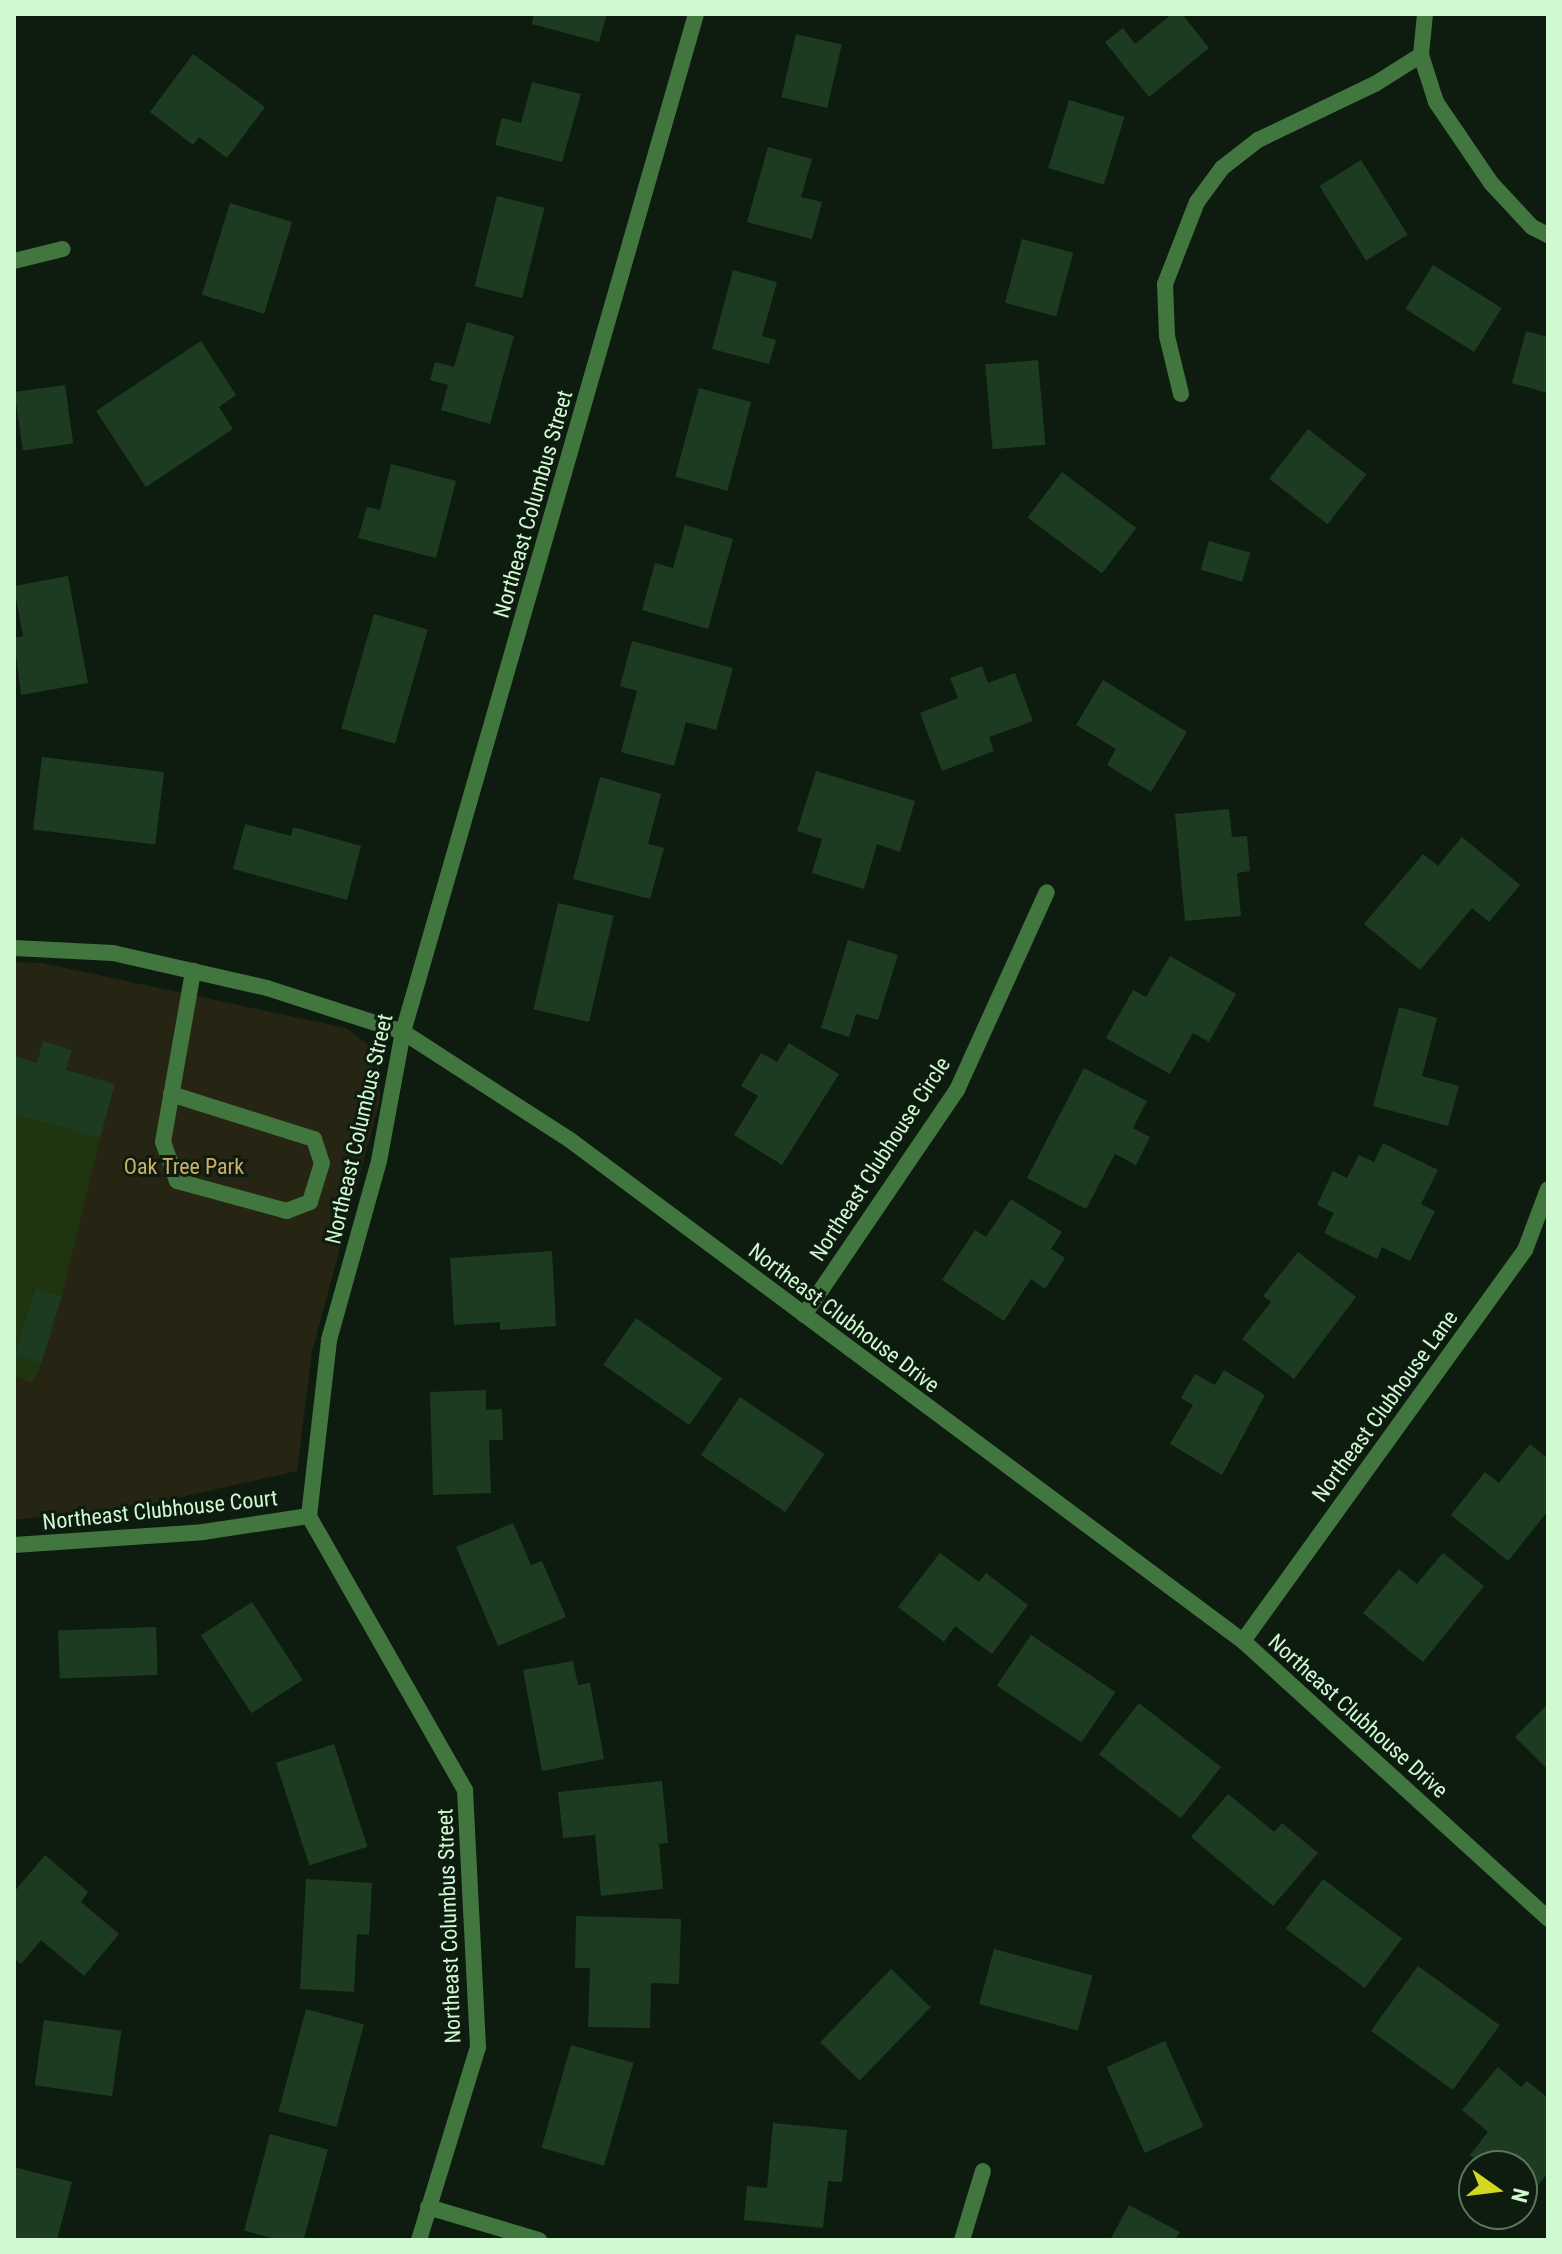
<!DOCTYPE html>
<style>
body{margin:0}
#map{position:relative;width:1562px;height:2254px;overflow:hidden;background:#0e1c10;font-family:"Roboto Condensed",sans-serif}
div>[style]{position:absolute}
.green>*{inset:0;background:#262412}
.water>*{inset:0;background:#1f350f}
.building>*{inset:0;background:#1d3b21;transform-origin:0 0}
.service>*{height:16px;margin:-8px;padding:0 8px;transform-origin:8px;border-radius:8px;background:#41763f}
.minor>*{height:16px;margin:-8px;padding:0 8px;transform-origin:8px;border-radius:8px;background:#41763f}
span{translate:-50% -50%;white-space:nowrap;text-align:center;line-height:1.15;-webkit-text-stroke:6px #0e1c10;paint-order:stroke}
.street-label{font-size:22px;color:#d0f9d2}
.park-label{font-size:22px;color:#ceae66}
.frame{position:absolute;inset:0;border:16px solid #d0f9d2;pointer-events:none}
.north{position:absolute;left:1458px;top:2150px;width:80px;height:80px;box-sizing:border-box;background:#0e1c10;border:2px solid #5c745e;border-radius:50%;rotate:104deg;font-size:22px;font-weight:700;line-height:32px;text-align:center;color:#d0f9d2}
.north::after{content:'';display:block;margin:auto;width:28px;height:36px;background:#d2d81d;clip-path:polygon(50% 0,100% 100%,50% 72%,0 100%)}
</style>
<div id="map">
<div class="green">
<i style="clip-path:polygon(14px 962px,42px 963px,346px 1028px,379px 1053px,380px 1100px,312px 1352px,297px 1471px,151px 1504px,14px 1520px)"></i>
</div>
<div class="water">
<i style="clip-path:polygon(14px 1114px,100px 1138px,62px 1296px,34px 1288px,15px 1354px,42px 1363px,33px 1383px,14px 1376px)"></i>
</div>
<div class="building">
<i style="clip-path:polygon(534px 14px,607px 14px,599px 42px,532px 24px)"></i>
<i style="clip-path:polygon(1172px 14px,1182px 14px,1209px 48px,1149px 97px,1105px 42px,1123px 28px,1135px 44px)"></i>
<i style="left:796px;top:34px;width:47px;height:65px;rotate:13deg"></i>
<i style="clip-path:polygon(193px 54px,265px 107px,227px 158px,199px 137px,193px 145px,150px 112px)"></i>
<i style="clip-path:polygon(532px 82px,581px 94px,562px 162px,495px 145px,502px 118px,521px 123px)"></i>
<i style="left:1069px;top:100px;width:58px;height:71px;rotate:17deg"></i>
<i style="clip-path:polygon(768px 147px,812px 159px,801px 197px,822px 202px,812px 239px,747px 222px)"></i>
<i style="left:1361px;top:160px;width:88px;height:49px;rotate:58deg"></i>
<i style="left:497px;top:196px;width:49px;height:93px;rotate:14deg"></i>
<i style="left:230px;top:203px;width:65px;height:96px;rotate:17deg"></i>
<i style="left:1022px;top:239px;width:53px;height:66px;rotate:15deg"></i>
<i style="left:1433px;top:265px;width:81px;height:52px;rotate:32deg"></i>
<i style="clip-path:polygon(733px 270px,777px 282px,762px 336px,776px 340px,769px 364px,712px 349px)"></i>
<i style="clip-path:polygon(467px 322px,514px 336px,490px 424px,441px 410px,448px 385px,430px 380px,435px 362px,454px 367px)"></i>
<i style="clip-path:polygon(1526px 331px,1548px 337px,1548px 393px,1512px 383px)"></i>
<i style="clip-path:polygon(201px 341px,236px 395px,219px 407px,233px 429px,146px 487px,96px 411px)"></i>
<i style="left:1038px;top:360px;width:85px;height:53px;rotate:85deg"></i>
<i style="left:65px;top:385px;width:59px;height:51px;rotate:82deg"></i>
<i style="left:699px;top:388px;width:54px;height:92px;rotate:15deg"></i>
<i style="left:1308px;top:429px;width:74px;height:63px;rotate:38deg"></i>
<i style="clip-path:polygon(391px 464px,456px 481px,436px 558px,358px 538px,367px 507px,380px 510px)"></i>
<i style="left:1062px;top:472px;width:93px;height:57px;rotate:37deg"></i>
<i style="clip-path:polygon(685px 525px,733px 539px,708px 629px,642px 610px,655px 563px,673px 568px)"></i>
<i style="left:1209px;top:541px;width:43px;height:30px;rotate:16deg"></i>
<i style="clip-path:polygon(68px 576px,88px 683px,21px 695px,14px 638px,23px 636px,14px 586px)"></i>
<i style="left:374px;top:614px;width:56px;height:119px;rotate:16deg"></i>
<i style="clip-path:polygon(632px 641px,733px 668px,716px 730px,686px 722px,674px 766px,621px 752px,637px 691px,620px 686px)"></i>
<i style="clip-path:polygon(982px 666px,988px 683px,1015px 673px,1033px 721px,989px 737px,994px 751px,942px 771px,920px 713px,958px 698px,950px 678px)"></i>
<i style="clip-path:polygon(1103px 680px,1187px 732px,1151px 792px,1107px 765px,1116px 749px,1076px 725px)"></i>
<i style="left:42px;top:757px;width:123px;height:73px;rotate:7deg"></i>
<i style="clip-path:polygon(816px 771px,915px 801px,900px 852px,877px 844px,864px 889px,812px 873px,822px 839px,797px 831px)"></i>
<i style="clip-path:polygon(600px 777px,661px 794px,648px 844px,664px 848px,650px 899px,573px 879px)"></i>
<i style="clip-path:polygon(1229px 809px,1232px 837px,1247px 836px,1250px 871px,1237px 873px,1241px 916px,1185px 921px,1175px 814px)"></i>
<i style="clip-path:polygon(245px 824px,291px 836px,293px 827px,361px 846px,347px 900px,233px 869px)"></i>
<i style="clip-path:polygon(1462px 837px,1520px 885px,1489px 922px,1472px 908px,1420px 970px,1364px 924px,1423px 854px,1438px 866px)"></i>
<i style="left:558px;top:903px;width:57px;height:109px;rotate:13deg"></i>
<i style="clip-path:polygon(848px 940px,898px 955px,878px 1020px,856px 1014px,849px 1037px,821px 1028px)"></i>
<i style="clip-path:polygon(1170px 956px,1236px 994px,1209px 1042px,1193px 1033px,1170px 1074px,1106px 1038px,1133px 990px,1146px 997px)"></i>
<i style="clip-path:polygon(1399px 1007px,1437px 1018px,1422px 1076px,1459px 1086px,1448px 1126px,1373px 1106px)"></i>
<i style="clip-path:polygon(43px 1041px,72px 1050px,66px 1070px,115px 1084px,100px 1138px,14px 1114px,14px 1056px,37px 1063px)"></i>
<i style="clip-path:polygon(789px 1043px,839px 1074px,782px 1165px,734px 1135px,758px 1096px,741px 1086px,761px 1053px,777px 1062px)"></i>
<i style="clip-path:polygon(1084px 1068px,1147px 1101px,1133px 1128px,1150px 1137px,1136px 1165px,1115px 1154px,1086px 1209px,1027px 1178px)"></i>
<i style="clip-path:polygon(1383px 1143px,1438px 1170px,1421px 1204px,1435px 1211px,1410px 1261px,1382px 1247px,1377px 1259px,1324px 1233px,1334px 1213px,1317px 1205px,1333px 1171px,1347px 1178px,1359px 1155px,1374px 1162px)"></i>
<i style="clip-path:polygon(1011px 1199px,1062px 1232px,1051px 1249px,1065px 1258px,1045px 1289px,1031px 1279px,1004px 1321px,942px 1280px,975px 1230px,986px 1237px)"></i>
<i style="clip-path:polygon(552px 1251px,556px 1326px,500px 1330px,500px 1322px,454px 1325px,450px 1258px)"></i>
<i style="clip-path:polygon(1298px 1252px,1356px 1297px,1294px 1379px,1242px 1339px,1271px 1302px,1263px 1296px)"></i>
<i style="left:35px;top:1288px;width:28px;height:70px;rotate:17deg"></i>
<i style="left:636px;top:1318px;width:105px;height:57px;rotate:35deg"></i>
<i style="clip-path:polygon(1224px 1370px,1265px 1395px,1222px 1475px,1170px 1444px,1193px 1405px,1181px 1398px,1195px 1374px,1215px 1385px)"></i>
<i style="clip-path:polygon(486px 1390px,486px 1410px,502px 1409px,503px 1440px,489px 1440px,491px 1493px,433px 1495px,430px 1392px)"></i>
<i style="left:740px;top:1397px;width:102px;height:70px;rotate:34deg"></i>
<i style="clip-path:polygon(1530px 1444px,1548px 1459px,1548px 1511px,1508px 1561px,1451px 1515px,1485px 1472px,1499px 1483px)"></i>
<i style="clip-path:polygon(513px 1523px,531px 1565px,542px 1561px,566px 1617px,498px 1646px,456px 1547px)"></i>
<i style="clip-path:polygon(940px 1553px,979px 1582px,986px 1573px,1028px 1605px,992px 1654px,955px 1626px,944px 1642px,898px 1607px)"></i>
<i style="clip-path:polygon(1443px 1553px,1484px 1586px,1423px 1662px,1363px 1613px,1399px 1569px,1417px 1584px)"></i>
<i style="left:252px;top:1602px;width:93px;height:61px;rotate:57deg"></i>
<i style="left:156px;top:1627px;width:48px;height:98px;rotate:88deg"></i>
<i style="left:1031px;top:1635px;width:102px;height:61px;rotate:34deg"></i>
<i style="clip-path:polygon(573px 1661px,578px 1685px,590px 1683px,604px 1759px,542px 1771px,523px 1670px)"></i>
<i style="left:1139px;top:1703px;width:104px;height:65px;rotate:38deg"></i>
<i style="clip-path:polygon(1548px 1704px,1548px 1770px,1515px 1737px)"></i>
<i style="left:334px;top:1744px;width:108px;height:61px;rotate:72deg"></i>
<i style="clip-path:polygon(662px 1781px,668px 1843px,659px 1844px,663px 1889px,601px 1896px,595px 1835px,563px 1838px,558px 1792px)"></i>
<i style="clip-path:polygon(1228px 1794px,1274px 1832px,1282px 1823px,1318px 1853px,1273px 1906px,1191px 1837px)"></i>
<i style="clip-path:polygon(45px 1855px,88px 1892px,81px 1902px,119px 1934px,84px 1976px,41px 1940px,21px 1964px,14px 1958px,14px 1892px)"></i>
<i style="clip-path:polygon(306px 1879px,372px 1883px,369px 1935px,357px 1934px,354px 1992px,300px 1989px)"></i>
<i style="left:1323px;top:1879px;width:99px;height:62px;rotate:37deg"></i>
<i style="clip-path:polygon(576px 1916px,681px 1919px,679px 1984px,651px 1983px,650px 2028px,588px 2027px,590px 1968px,575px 1968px)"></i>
<i style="left:994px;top:1949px;width:102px;height:57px;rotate:15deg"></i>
<i style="left:1418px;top:1966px;width:101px;height:80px;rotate:36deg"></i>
<i style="left:891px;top:1969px;width:55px;height:102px;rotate:44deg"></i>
<i style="left:306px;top:2009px;width:60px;height:106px;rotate:15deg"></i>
<i style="left:44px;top:2020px;width:78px;height:66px;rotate:8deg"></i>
<i style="left:1165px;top:2041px;width:94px;height:64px;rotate:66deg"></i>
<i style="left:571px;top:2045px;width:65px;height:107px;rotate:16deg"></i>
<i style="clip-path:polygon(1498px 2067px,1521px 2087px,1527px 2081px,1548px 2098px,1548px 2173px,1525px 2201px,1522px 2166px,1483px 2166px,1470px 2155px,1488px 2132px,1462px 2110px)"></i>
<i style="clip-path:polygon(773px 2123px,847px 2130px,842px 2182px,828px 2181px,823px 2228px,744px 2220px,747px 2186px,767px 2188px)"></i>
<i style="left:270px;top:2134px;width:60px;height:100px;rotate:15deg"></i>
<i style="clip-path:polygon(14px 2167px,72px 2182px,57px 2240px,14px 2240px)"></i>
<i style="clip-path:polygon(1129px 2205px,1180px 2232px,1175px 2240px,1110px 2240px)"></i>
</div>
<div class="service">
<i style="left:171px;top:1094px;width:150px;rotate:17.5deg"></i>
<i style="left:314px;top:1139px;width:25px;rotate:72deg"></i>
<i style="left:322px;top:1163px;width:41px;rotate:107.1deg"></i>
<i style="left:310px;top:1202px;width:25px;rotate:159deg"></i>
<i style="left:287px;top:1211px;width:114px;rotate:-164.7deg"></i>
<i style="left:177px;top:1181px;width:41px;rotate:-109.7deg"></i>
<i style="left:163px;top:1142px;width:174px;rotate:-80deg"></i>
</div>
<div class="minor">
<i style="left:1425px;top:14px;width:41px;rotate:95.6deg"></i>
<i style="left:1421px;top:55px;width:49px;rotate:72.3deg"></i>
<i style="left:1436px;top:102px;width:98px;rotate:55.8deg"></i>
<i style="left:1491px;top:183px;width:60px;rotate:47deg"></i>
<i style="left:1532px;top:227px;width:18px;rotate:27deg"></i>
<i style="left:14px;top:261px;width:50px;rotate:-13.8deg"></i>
<i style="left:1181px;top:394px;width:60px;rotate:-103.6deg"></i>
<i style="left:1167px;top:336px;width:52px;rotate:-92.2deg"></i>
<i style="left:1165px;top:284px;width:88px;rotate:-68.7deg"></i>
<i style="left:1197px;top:202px;width:42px;rotate:-53.7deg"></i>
<i style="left:1222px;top:168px;width:46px;rotate:-37.9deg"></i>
<i style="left:1258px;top:140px;width:130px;rotate:-25.6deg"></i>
<i style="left:1375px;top:84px;width:54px;rotate:-32.2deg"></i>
<i style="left:14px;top:948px;width:99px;rotate:2.9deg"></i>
<i style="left:113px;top:953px;width:158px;rotate:12.8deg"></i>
<i style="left:267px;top:988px;width:143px;rotate:17.9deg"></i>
<i style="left:403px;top:1032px;width:199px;rotate:32.9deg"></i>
<i style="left:570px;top:1140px;width:839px;rotate:36.67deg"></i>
<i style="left:1243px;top:1641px;width:413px;rotate:42.3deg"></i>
<i style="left:804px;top:1315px;width:272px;rotate:-55.8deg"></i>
<i style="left:957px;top:1090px;width:217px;rotate:-65.6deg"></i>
<i style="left:14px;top:1545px;width:189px;rotate:-3.9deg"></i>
<i style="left:203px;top:1532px;width:107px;rotate:-8.6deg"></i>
<i style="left:1243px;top:1641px;width:482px;rotate:-54.2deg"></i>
<i style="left:1525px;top:1250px;width:65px;rotate:-69.3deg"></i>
<i style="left:428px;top:2207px;width:116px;rotate:16.6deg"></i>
<i style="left:419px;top:2240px;width:202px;rotate:-73deg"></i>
<i style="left:478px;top:2047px;width:257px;rotate:-92.9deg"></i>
<i style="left:465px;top:1790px;width:315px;rotate:-119.7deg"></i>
<i style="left:309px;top:1516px;width:177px;rotate:-83.5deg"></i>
<i style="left:329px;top:1340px;width:186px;rotate:-74.4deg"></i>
<i style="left:379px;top:1161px;width:131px;rotate:-79.5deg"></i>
<i style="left:403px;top:1032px;width:1059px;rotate:-73.94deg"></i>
<i style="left:962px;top:2240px;width:72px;rotate:-73.1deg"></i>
</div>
<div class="street-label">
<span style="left:533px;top:504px;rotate:-74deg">Northeast Columbus Street</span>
<span style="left:359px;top:1129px;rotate:-77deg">Northeast Columbus Street</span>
<span style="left:880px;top:1159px;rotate:-57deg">Northeast Clubhouse Circle</span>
<span style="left:844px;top:1318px;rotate:37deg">Northeast Clubhouse Drive</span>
<span style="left:1385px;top:1406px;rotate:-54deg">Northeast Clubhouse Lane</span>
<span style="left:160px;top:1510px;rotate:-6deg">Northeast Clubhouse Court</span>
<span style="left:1358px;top:1716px;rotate:42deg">Northeast Clubhouse Drive</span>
<span style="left:449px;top:1926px;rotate:-92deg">Northeast Columbus Street</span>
</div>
<div class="park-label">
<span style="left:184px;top:1167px">Oak Tree Park</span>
</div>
<div class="frame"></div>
<div class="north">N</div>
</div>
